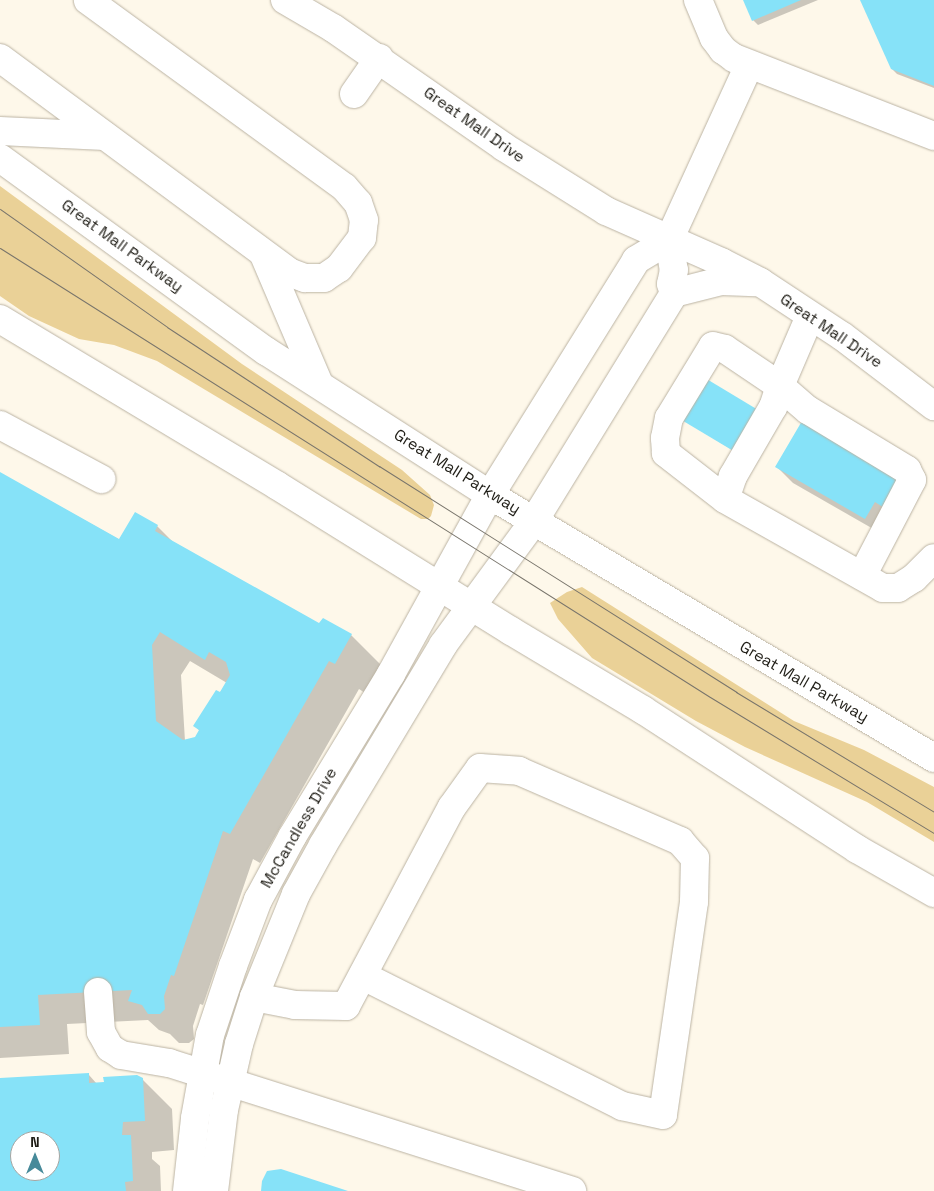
<!DOCTYPE html>
<style>
body{margin:0}
#map{position:relative;width:934px;height:1191px;overflow:hidden;background:#fef8ea;font-family:"Space Grotesk",sans-serif}
div>[style]{position:absolute}
.green>*{inset:0;background:#ead197}
.shadow>*{inset:0;background:#0003}
.building>*{inset:0;background:#86e2f8;transform-origin:0 0}
.roads{filter:drop-shadow(0 0 1px #bbb3a3) drop-shadow(0 0 1px #bbb3a3)}
.minor>*{height:28px;margin:-14px;padding:0 14px;transform-origin:14px;border-radius:14px;background:#fff}
.major>*{height:28px;margin:-14px;padding:0 14px;transform-origin:14px;border-radius:14px;background:#fff}
.tram>*{height:1px;margin:-0.5px;padding:0 0.5px;transform-origin:0.5px;border-radius:0.5px;background:#78746b}
span{translate:-50% -50%;white-space:nowrap;text-align:center;line-height:1.15;-webkit-text-stroke:4px #fff;paint-order:stroke}
.street-label{font-size:16px;color:#1f1d16}
.north{position:absolute;left:10px;top:1131px;width:50px;height:50px;box-sizing:border-box;background:#fff;border:1px solid #a5a5a2;border-radius:50%;rotate:0deg;font-size:14px;font-weight:700;line-height:20px;text-align:center;color:#1f1d16}
.north::after{content:'';display:block;margin:auto;width:18px;height:22px;background:#478a9a;clip-path:polygon(50% 0,100% 100%,50% 72%,0 100%)}
</style>
<div id="map">
<div class="green">
<i style="clip-path:polygon(0 186px,242px 364px,402px 470px,430px 495px,434px 505px,431px 516px,428px 519px,421px 519px,157px 361px,114px 345px,79px 339px,29px 316px,0 296px)"></i>
<i style="clip-path:polygon(582px 587px,794px 721px,864px 750px,934px 787px,934px 842px,867px 802px,745px 747px,696px 721px,592px 658px,558px 619px,550px 603px,567px 592px)"></i>
</div>
<div class="shadow">
<i style="clip-path:polygon(744px 0,818px 0,758px 25px,753px 20px)"></i>
<i style="clip-path:polygon(862px 0,934px 0,934px 88px,897px 74px,892px 69px)"></i>
<i style="clip-path:polygon(762px 416px,739px 454px,682px 419px)"></i>
<i style="clip-path:polygon(777px 467px,903px 480px,919px 497px,903px 525px,882px 534px,793px 483px)"></i>
<i style="clip-path:polygon(evenodd,0 473px,120px 540px,157px 526px,173px 542px,320px 625px,323px 619px,351px 635px,381px 665px,365px 693px,359px 689px,260px 863px,253px 859px,203px 1005px,200px 1004px,193px 1026px,194px 1039px,189px 1043px,179px 1043px,170px 1034px,159px 1030px,148px 1020px,67px 1024px,69px 1054px,0 1058px,0 473px,190px 661px,227px 683px,195px 726px,200px 731px,196px 738px,185px 741px,181px 675px,190px 661px)"></i>
<i style="clip-path:polygon(evenodd,89px 1075px,97px 1084px,142px 1079px,172px 1109px,174px 1150px,152px 1152px,152px 1159px,160px 1166px,161px 1191px,0 1191px,0 1090px,89px 1075px,20px 1141px,50px 1141px,50px 1171px,20px 1171px,20px 1141px)"></i>
</div>
<div class="building">
<i style="clip-path:polygon(743px 0,801px 0,752px 21px)"></i>
<i style="clip-path:polygon(860px 0,934px 0,934px 86px,891px 69px)"></i>
<i style="left:705px;top:378px;width:62px;height:48px;rotate:31deg"></i>
<i style="clip-path:polygon(802px 421px,904px 479px,886px 509px,875px 502px,865px 519px,775px 467px)"></i>
<i style="clip-path:polygon(evenodd,0 472px,119px 539px,135px 512px,158px 525px,155px 531px,319px 623px,323px 618px,352px 634px,335px 664px,329px 661px,230px 834px,223px 831px,174px 976px,171px 975px,164px 996px,165px 1009px,160px 1014px,148px 1014px,142px 1005px,128px 1001px,132px 990px,38px 995px,40px 1025px,0 1027px,0 472px,160px 632px,205px 660px,209px 652px,226px 662px,230px 675px,220px 692px,216px 690px,193px 726px,199px 730px,195px 737px,183px 740px,156px 721px,152px 645px,160px 632px)"></i>
<i style="clip-path:polygon(evenodd,89px 1073px,89px 1083px,104px 1082px,103px 1077px,137px 1075px,143px 1078px,145px 1121px,123px 1122px,122px 1135px,131px 1135px,133px 1181px,125px 1182px,126px 1191px,0 1191px,0 1078px,89px 1073px,20px 1141px,50px 1141px,50px 1171px,20px 1171px,20px 1141px)"></i>
<i style="clip-path:polygon(281px 1169px,348px 1191px,261px 1191px,262px 1181px,267px 1171px)"></i>
</div>
<div class="roads">
<div class="minor">
<i style="left:285px;top:0;width:56px;rotate:30.3deg"></i>
<i style="left:333px;top:28px;width:208px;rotate:34.8deg"></i>
<i style="left:504px;top:147px;width:120px;rotate:32.1deg"></i>
<i style="left:606px;top:211px;width:126px;rotate:23.9deg"></i>
<i style="left:721px;top:262px;width:44px;rotate:27.1deg"></i>
<i style="left:760px;top:282px;width:98px;rotate:33.4deg"></i>
<i style="left:842px;top:336px;width:116px;rotate:37.3deg"></i>
<i style="left:698px;top:0;width:41px;rotate:67.2deg"></i>
<i style="left:714px;top:38px;width:15px;rotate:53deg"></i>
<i style="left:723px;top:50px;width:14px;rotate:36deg"></i>
<i style="left:734px;top:58px;width:215px;rotate:21.3deg"></i>
<i style="left:0;top:58px;width:362px;rotate:36.5deg"></i>
<i style="left:291px;top:273px;width:15px;rotate:20deg"></i>
<i style="left:305px;top:278px;width:19px"></i>
<i style="left:324px;top:278px;width:18px;rotate:-34deg"></i>
<i style="left:339px;top:268px;width:38px;rotate:-53deg"></i>
<i style="left:362px;top:238px;width:18px;rotate:-84deg"></i>
<i style="left:364px;top:220px;width:18px;rotate:-109deg"></i>
<i style="left:358px;top:203px;width:21px;rotate:-131deg"></i>
<i style="left:344px;top:187px;width:317px;rotate:-143.9deg"></i>
<i style="left:354px;top:94px;width:44px;rotate:-55.2deg"></i>
<i style="left:0;top:131px;width:105px;rotate:2.7deg"></i>
<i style="left:669px;top:240px;width:192px;rotate:-65.4deg"></i>
<i style="left:669px;top:240px;width:30px;rotate:81deg"></i>
<i style="left:674px;top:270px;width:14px;rotate:102deg"></i>
<i style="left:671px;top:284px;width:9px;rotate:72deg"></i>
<i style="left:264px;top:255px;width:140px;rotate:66.9deg"></i>
<i style="left:674px;top:293px;width:49px;rotate:-14.3deg"></i>
<i style="left:721px;top:281px;width:35px;rotate:2deg"></i>
<i style="left:810px;top:316px;width:76px;rotate:113.2deg"></i>
<i style="left:780px;top:386px;width:22px;rotate:108deg"></i>
<i style="left:773px;top:407px;width:80px;rotate:120.1deg"></i>
<i style="left:733px;top:476px;width:24px;rotate:109deg"></i>
<i style="left:725px;top:499px;width:181px;rotate:29.4deg"></i>
<i style="left:883px;top:588px;width:15px"></i>
<i style="left:898px;top:588px;width:19px;rotate:-32deg"></i>
<i style="left:914px;top:578px;width:28px;rotate:-45deg"></i>
<i style="left:0;top:425px;width:115px;rotate:28.1deg"></i>
<i style="left:490px;top:495px;width:277px;rotate:-58.1deg"></i>
<i style="left:636px;top:260px;width:39px;rotate:-31deg"></i>
<i style="left:725px;top:499px;width:75px;rotate:-142.1deg"></i>
<i style="left:666px;top:453px;width:15px;rotate:-94deg"></i>
<i style="left:665px;top:438px;width:20px;rotate:-79deg"></i>
<i style="left:669px;top:418px;width:84px;rotate:-58.6deg"></i>
<i style="left:713px;top:346px;width:12px;rotate:14deg"></i>
<i style="left:725px;top:349px;width:66px;rotate:33.9deg"></i>
<i style="left:780px;top:386px;width:37px;rotate:41deg"></i>
<i style="left:808px;top:410px;width:116px;rotate:31.2deg"></i>
<i style="left:907px;top:470px;width:11px;rotate:63deg"></i>
<i style="left:912px;top:480px;width:108px;rotate:117.5deg"></i>
<i style="left:534px;top:521px;width:268px;rotate:-58.4deg"></i>
<i style="left:98px;top:992px;width:40px;rotate:85.7deg"></i>
<i style="left:101px;top:1032px;width:18px;rotate:61deg"></i>
<i style="left:110px;top:1048px;width:13px;rotate:32deg"></i>
<i style="left:121px;top:1055px;width:49px;rotate:9.5deg"></i>
<i style="left:169px;top:1063px;width:423px;rotate:17.6deg"></i>
<i style="left:254px;top:997px;width:42px;rotate:11deg"></i>
<i style="left:295px;top:1005px;width:51px;rotate:1.1deg"></i>
<i style="left:346px;top:1006px;width:225px;rotate:-62deg"></i>
<i style="left:452px;top:807px;width:48px;rotate:-54.3deg"></i>
<i style="left:480px;top:768px;width:39px;rotate:4deg"></i>
<i style="left:519px;top:771px;width:176px;rotate:23.5deg"></i>
<i style="left:680px;top:841px;width:23px;rotate:49deg"></i>
<i style="left:695px;top:858px;width:44px;rotate:91.3deg"></i>
<i style="left:694px;top:902px;width:215px;rotate:98.3deg"></i>
<i style="left:663px;top:1115px;width:42px;rotate:-167.6deg"></i>
<i style="left:622px;top:1106px;width:290px;rotate:-153.3deg"></i>
</div>
<div class="major">
<i style="left:0;top:158px;width:329px;rotate:36deg"></i>
<i style="left:266px;top:351px;width:266px;rotate:32.7deg"></i>
<i style="left:490px;top:495px;width:516px;rotate:30.64deg"></i>
<i style="left:0;top:319px;width:324px;rotate:31deg"></i>
<i style="left:278px;top:486px;width:274px;rotate:31.9deg"></i>
<i style="left:511px;top:631px;width:154px;rotate:30.9deg"></i>
<i style="left:643px;top:710px;width:255px;rotate:33deg"></i>
<i style="left:857px;top:849px;width:89px;rotate:29.7deg"></i>
<i style="left:187px;top:1191px;width:73px;rotate:-83.7deg"></i>
<i style="left:195px;top:1118px;width:84px;rotate:-79.8deg"></i>
<i style="left:210px;top:1035px;width:73px;rotate:-71.6deg"></i>
<i style="left:233px;top:966px;width:71px;rotate:-69.3deg"></i>
<i style="left:258px;top:900px;width:72px;rotate:-61.6deg"></i>
<i style="left:292px;top:837px;width:191px;rotate:-58.7deg"></i>
<i style="left:391px;top:674px;width:205px;rotate:-61.1deg"></i>
<i style="left:214px;top:1191px;width:82px;rotate:-83deg"></i>
<i style="left:224px;top:1110px;width:68px;rotate:-77.2deg"></i>
<i style="left:239px;top:1044px;width:49px;rotate:-72.3deg"></i>
<i style="left:254px;top:997px;width:111px;rotate:-67.8deg"></i>
<i style="left:296px;top:894px;width:56px;rotate:-61.1deg"></i>
<i style="left:323px;top:845px;width:233px;rotate:-59deg"></i>
<i style="left:443px;top:645px;width:154px;rotate:-53.7deg"></i>
</div>
</div>
<div class="tram">
<i style="left:0;top:209px;width:204px;rotate:35.2deg"></i>
<i style="left:167px;top:327px;width:254px;rotate:33.3deg"></i>
<i style="left:379px;top:466px;width:423px;rotate:32.3deg"></i>
<i style="left:736px;top:692px;width:232px;rotate:31.2deg"></i>
<i style="left:0;top:248px;width:840px;rotate:32.31deg"></i>
<i style="left:710px;top:697px;width:262px;rotate:31.3deg"></i>
</div>
<div class="street-label">
<span style="left:474px;top:125px;rotate:35deg">Great Mall Drive</span>
<span style="left:122px;top:246px;rotate:36deg">Great Mall Parkway</span>
<span style="left:831px;top:331px;rotate:34deg">Great Mall Drive</span>
<span style="left:457px;top:472px;rotate:32deg">Great Mall Parkway</span>
<span style="left:804px;top:682px;rotate:30deg">Great Mall Parkway</span>
<span style="left:299px;top:828px;rotate:-60deg">McCandless Drive</span>
</div>
<div class="north">N</div>
</div>
